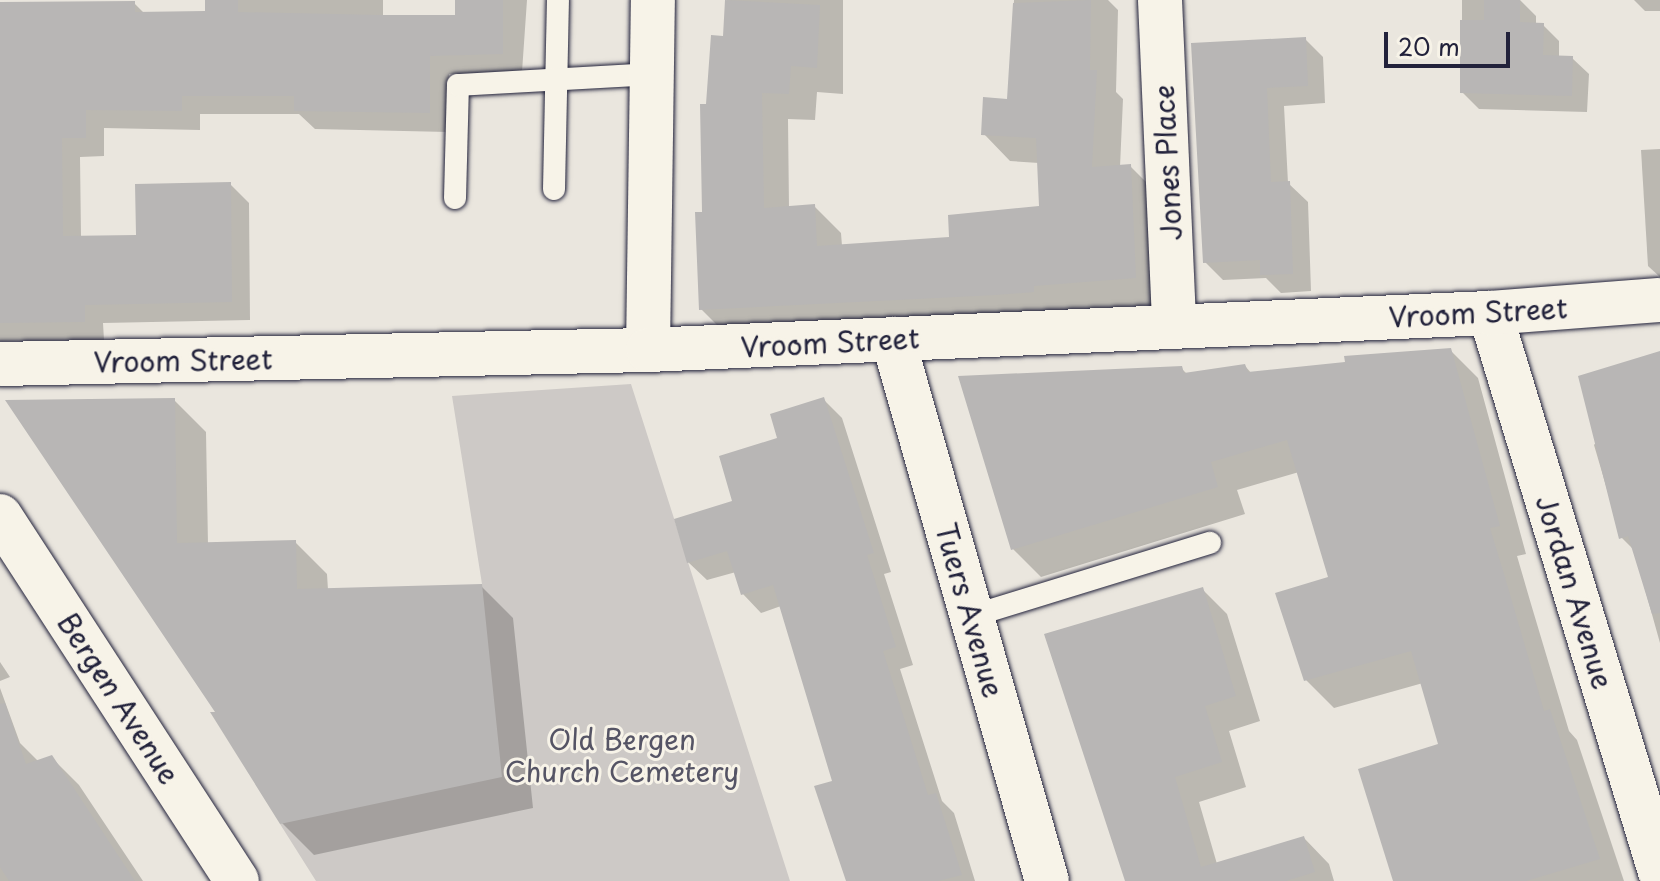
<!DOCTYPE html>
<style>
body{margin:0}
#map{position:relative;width:1660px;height:881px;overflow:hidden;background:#eae6de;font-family:"Playpen Sans",sans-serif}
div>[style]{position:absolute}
.green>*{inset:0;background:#cdc9c6}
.shadow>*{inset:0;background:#0003}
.building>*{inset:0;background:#b8b6b5}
.roads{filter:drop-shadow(0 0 2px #22223b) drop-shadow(0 0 2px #22223b)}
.service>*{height:22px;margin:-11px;padding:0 11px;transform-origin:11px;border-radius:11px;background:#f7f3e8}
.minor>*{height:44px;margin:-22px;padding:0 22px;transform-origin:22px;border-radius:22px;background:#f7f3e8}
.tertiary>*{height:44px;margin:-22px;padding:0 22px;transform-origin:22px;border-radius:22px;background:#f7f3e8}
span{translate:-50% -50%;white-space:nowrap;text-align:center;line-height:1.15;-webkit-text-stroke:6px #f7f3e8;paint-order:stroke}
.street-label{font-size:28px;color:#22223b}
.park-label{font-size:28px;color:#555465}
.scale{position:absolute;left:1384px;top:32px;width:126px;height:36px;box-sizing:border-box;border:4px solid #22223b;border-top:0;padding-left:10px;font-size:24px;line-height:28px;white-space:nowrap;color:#22223b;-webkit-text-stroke:6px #f7f3e8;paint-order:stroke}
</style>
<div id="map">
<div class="green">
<i style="clip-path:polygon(631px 384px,790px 881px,316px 881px,280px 824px,482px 584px,452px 396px)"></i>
</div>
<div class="shadow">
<i style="clip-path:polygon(207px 0,383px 0,383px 15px,457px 17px,457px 0,527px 0,522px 72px,449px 74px,448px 132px,315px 129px,299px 114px,200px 114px,200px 130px,104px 128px,104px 156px,80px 157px,81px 237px,138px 237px,230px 184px,249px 203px,250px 320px,103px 323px,104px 340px,0 341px,0 4px,134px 3px,145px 14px,207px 13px)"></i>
<i style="clip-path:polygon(727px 0,843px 0,843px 94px,817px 92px,815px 120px,788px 119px,789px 208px,814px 206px,841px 233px,842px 246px,952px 238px,1041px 207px,1039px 163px,1010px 161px,984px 134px,1009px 101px,1014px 0,1108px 0,1118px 10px,1116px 92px,1123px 99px,1120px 167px,1130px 166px,1157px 193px,1162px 304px,728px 336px,701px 309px,708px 106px,725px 38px)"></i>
<i style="clip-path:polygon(1462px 0,1520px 0,1536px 16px,1536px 25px,1543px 25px,1559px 41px,1559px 57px,1572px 58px,1589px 74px,1587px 112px,1479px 109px,1462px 92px)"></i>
<i style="clip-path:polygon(1634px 0,1660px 0,1660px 11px,1645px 11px)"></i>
<i style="clip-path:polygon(1305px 39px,1323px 57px,1325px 103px,1284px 106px,1288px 183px,1308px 202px,1311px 291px,1281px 293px,1266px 278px,1223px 280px,1205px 262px,1193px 44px)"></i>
<i style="clip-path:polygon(1660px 149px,1660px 277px,1648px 266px,1641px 150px)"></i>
<i style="clip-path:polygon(1450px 350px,1478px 378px,1526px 554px,1517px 556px,1531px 604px,1569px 731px,1577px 740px,1624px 881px,1395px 881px,1441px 746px,1423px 683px,1334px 708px,1306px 680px,1330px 578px,1299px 472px,1237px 490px,1245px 514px,1041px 577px,1013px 549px,1181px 368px,1188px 375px,1245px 366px,1252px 374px)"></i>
<i style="clip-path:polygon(1660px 352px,1660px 643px,1634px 550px,1621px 537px,1594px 445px)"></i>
<i style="clip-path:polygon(823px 399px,842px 418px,891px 572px,884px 574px,913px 665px,900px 669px,942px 801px,954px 813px,975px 881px,848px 881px,835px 782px,781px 606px,761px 613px,743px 594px,736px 572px,707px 580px,688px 562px,779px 439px)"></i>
<i style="clip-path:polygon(174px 400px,206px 432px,208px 545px,295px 542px,327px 574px,328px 590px,481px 586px,513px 618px,533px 808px,314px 855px,282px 823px,218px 714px,8px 402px)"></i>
<i style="clip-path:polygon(1202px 589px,1227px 614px,1260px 721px,1229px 731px,1246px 787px,1199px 802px,1217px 864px,1304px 838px,1329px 864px,1334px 881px,1125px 881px)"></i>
<i style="clip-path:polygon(0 662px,10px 677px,0 681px)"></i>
<i style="clip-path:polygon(0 688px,20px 743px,39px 762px,51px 757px,79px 785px,143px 881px,0 881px)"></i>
</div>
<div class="building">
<i style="clip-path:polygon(205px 0,238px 0,238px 12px,381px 15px,455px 15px,455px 0,503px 0,503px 54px,430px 56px,430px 113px,294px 111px,294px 96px,182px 96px,182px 111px,86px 110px,86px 138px,62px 138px,63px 236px,136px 235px,135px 184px,231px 182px,232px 302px,85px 305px,85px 322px,0 323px,0 2px,135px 1px,135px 12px,205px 11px)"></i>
<i style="clip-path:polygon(725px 0,820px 5px,817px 68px,791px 66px,789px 94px,762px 93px,764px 208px,815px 204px,817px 246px,949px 237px,948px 215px,1039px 206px,1036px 138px,981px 135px,983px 97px,1007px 99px,1013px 3px,1091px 0,1090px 70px,1097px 70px,1092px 167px,1131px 164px,1136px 278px,1034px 286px,1034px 292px,996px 295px,699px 310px,695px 212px,702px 212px,700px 104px,706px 104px,711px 35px,723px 36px)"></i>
<i style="clip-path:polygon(1484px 0,1520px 0,1520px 22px,1544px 23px,1543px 55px,1573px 56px,1572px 96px,1460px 93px,1460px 20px,1484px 20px)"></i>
<i style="clip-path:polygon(1306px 37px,1308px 86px,1267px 88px,1271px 182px,1290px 181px,1293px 274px,1260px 275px,1260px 260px,1203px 263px,1191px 43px)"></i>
<i style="clip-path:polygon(1451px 348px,1500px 526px,1490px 528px,1504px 574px,1544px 711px,1550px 709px,1600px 859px,1526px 881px,1393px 881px,1358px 769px,1438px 744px,1411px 651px,1304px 681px,1275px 593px,1328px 577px,1287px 440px,1211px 462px,1218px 487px,1011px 550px,958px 376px,1182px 366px,1184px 373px,1245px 364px,1248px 372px,1345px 362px,1344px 356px)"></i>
<i style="clip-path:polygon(1660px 351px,1660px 613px,1652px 614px,1628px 536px,1619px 539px,1578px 376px)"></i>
<i style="clip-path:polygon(824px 397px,874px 553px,867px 555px,896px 647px,883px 651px,928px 795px,936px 793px,962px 875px,938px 881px,846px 881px,814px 786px,832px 781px,773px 585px,741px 595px,727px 551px,687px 563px,674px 519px,732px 501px,719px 456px,777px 438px,770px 414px)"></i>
<i style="clip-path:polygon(175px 398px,177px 543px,296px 540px,297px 589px,482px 584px,502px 777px,280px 824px,210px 712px,215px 712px,5px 400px)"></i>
<i style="clip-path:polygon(1203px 587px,1236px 696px,1205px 706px,1222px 762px,1175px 777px,1201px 867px,1304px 836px,1315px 872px,1286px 881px,1125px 881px,1044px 634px)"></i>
<i style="clip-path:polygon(5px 703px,26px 764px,52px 755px,135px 881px,9px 881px,0 867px,0 704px)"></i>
</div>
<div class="roads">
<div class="service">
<i style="left:554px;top:189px;width:189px;rotate:-88.8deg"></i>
<i style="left:455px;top:198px;width:113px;rotate:-88.5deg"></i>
<i style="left:458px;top:85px;width:194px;rotate:-3.2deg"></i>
<i style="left:972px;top:616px;width:249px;rotate:-17.1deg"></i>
</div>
<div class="minor">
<i style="left:1160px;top:0;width:325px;rotate:87.5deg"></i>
<i style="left:1490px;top:313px;width:584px;rotate:73.08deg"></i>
<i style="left:893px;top:339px;width:563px;rotate:74.14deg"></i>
<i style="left:648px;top:350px;width:350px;rotate:-89.2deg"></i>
<i style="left:0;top:364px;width:648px;rotate:-1.24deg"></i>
<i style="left:648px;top:350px;width:843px;rotate:-2.52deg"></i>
<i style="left:1490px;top:313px;width:170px;rotate:-4.4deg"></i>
</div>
<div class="tertiary">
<i style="left:0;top:516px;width:435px;rotate:57deg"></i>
</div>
</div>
<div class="street-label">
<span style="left:1167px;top:163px;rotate:-93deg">Jones Place</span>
<span style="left:1478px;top:312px;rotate:-3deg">Vroom Street</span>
<span style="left:830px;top:342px;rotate:-3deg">Vroom Street</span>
<span style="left:183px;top:360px;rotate:-1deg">Vroom Street</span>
<span style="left:1575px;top:592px;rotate:73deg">Jordan Avenue</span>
<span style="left:970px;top:610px;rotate:74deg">Tuers Avenue</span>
<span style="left:119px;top:698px;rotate:57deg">Bergen Avenue</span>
</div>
<div class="park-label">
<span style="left:622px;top:755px">Old Bergen<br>Church Cemetery</span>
</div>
<div class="scale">20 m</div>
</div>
